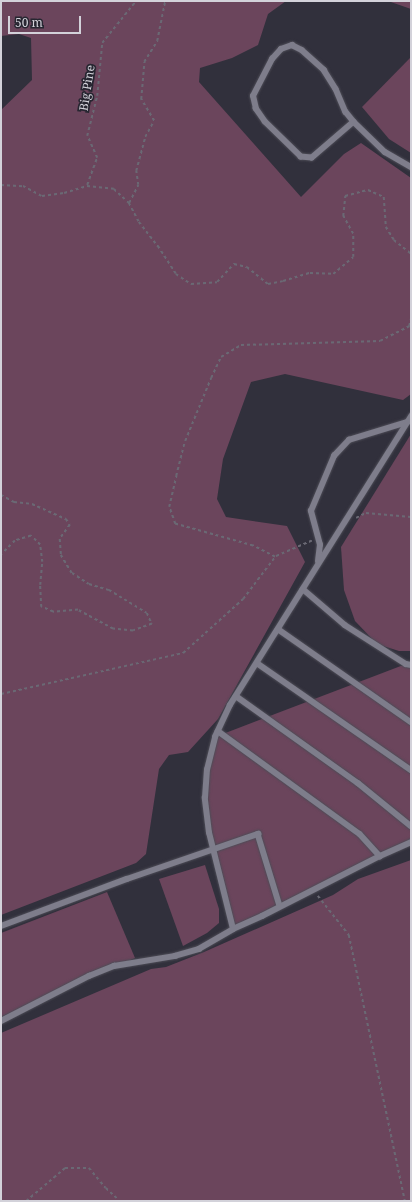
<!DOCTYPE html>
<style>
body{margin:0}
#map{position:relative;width:412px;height:1202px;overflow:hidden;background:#31303c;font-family:"Noto Serif",serif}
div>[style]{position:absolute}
.green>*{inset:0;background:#6b455c}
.path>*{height:1.5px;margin-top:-0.75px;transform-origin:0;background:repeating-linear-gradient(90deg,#6a6974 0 3px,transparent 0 6px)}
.roads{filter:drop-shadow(0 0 1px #4d4c56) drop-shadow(0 0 1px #4d4c56)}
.lane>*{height:5.5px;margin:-2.75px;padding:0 2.75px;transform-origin:2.75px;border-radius:2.75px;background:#7e7d8b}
span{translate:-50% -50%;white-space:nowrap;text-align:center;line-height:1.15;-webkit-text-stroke:3.5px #272631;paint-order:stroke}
.street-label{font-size:12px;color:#d3d2da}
.frame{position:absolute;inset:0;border:2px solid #d3d2da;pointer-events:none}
.scale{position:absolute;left:8px;top:16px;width:73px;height:18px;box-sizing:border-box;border:2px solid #d3d2da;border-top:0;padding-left:5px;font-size:12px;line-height:14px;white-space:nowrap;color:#d3d2da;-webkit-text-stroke:3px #272631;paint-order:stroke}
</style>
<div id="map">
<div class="green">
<i style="clip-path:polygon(1px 1px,286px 1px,268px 14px,258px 45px,232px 58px,200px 68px,199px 82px,301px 197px,344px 154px,361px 143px,411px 178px,411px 394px,403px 400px,285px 374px,251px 382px,223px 459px,217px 499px,226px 517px,287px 526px,305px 562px,218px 719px,188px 752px,169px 755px,159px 769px,146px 854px,136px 863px,1px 915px,1px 110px,32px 80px,31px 38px,19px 34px,1px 36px)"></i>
<i style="clip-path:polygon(388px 1px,411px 1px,411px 9px)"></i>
<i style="clip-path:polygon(411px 57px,411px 153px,389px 139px,362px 107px)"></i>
<i style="clip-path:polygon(411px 434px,411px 651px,399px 651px,377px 644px,355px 621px,344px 590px,341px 547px)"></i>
<i style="clip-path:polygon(406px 664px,411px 665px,411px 842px,233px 929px,221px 882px,205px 798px,215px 737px)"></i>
<i style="clip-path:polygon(411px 860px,411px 1201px,1px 1201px,1px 1033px,151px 969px,166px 967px,204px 952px,333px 895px,358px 879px)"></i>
<i style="clip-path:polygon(205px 865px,219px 909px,219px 923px,207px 933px,183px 946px,159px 879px)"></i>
<i style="clip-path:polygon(107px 892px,135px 958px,1px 1017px,1px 933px)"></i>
</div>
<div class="path">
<i style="left:1px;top:185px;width:22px;rotate:3deg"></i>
<i style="left:23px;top:186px;width:21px;rotate:28deg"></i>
<i style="left:42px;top:196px;width:22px;rotate:-8deg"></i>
<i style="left:64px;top:193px;width:24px;rotate:-17deg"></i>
<i style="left:87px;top:186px;width:27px;rotate:6deg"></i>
<i style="left:114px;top:189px;width:21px;rotate:43deg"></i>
<i style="left:129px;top:203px;width:21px;rotate:62deg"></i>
<i style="left:139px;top:222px;width:31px;rotate:52deg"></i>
<i style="left:158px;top:246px;width:33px;rotate:57deg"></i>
<i style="left:176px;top:274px;width:18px;rotate:34deg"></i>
<i style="left:191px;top:284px;width:26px;rotate:-4deg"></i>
<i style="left:217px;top:282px;width:25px;rotate:-47deg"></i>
<i style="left:234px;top:264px;width:13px;rotate:13deg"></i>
<i style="left:247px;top:267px;width:27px;rotate:39deg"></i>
<i style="left:268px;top:284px;width:15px;rotate:-11deg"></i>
<i style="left:283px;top:281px;width:28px;rotate:-17deg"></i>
<i style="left:310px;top:273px;width:23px;rotate:2deg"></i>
<i style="left:333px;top:274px;width:26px;rotate:-40deg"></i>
<i style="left:353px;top:257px;width:23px;rotate:-90deg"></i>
<i style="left:353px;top:234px;width:21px;rotate:-119deg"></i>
<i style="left:343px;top:216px;width:20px;rotate:-84deg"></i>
<i style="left:345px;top:196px;width:24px;rotate:-15deg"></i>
<i style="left:368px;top:190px;width:17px;rotate:24deg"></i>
<i style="left:384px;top:197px;width:30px;rotate:86deg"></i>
<i style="left:386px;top:227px;width:15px;rotate:58deg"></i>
<i style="left:394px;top:240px;width:22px;rotate:39deg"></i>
<i style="left:87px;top:185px;width:29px;rotate:-70deg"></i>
<i style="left:97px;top:158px;width:24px;rotate:-114deg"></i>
<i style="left:87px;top:136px;width:41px;rotate:-76deg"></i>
<i style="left:97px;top:96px;width:53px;rotate:-84.6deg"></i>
<i style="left:102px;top:43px;width:54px;rotate:-51deg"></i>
<i style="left:129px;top:203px;width:20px;rotate:-63deg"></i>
<i style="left:138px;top:185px;width:14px;rotate:-98deg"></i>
<i style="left:136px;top:171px;width:35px;rotate:-75deg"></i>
<i style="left:145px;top:137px;width:18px;rotate:-61deg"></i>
<i style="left:154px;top:121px;width:26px;rotate:-121deg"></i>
<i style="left:141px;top:99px;width:37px;rotate:-85deg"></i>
<i style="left:144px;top:62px;width:25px;rotate:-58deg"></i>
<i style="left:157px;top:41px;width:41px;rotate:-78.7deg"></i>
<i style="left:1px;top:495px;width:15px;rotate:28deg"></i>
<i style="left:14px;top:502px;width:18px;rotate:6deg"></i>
<i style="left:32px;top:504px;width:37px;rotate:24deg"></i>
<i style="left:66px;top:519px;width:7px;rotate:56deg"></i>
<i style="left:70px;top:525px;width:17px;rotate:126deg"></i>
<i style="left:60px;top:539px;width:16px;rotate:86deg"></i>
<i style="left:61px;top:555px;width:21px;rotate:59deg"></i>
<i style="left:72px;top:573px;width:20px;rotate:33deg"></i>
<i style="left:89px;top:584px;width:21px;rotate:17deg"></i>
<i style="left:109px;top:590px;width:44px;rotate:31.2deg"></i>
<i style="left:147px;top:613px;width:12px;rotate:66deg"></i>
<i style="left:152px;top:624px;width:20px;rotate:160deg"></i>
<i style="left:133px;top:631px;width:20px;rotate:-174deg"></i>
<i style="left:113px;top:629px;width:40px;rotate:-152deg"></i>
<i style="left:78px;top:610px;width:25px;rotate:175deg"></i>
<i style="left:53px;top:612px;width:13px;rotate:-157deg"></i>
<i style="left:41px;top:607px;width:22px;rotate:-93deg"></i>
<i style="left:40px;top:585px;width:23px;rotate:-85deg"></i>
<i style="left:42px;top:562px;width:17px;rotate:-97deg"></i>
<i style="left:40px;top:545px;width:13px;rotate:-135deg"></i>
<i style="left:31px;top:536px;width:17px;rotate:163deg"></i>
<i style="left:15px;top:541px;width:20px;rotate:135deg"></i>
<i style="left:356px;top:518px;width:11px;rotate:-27deg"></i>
<i style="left:366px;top:513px;width:45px;rotate:5.1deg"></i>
<i style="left:312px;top:541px;width:40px;rotate:156.6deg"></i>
<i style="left:275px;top:557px;width:25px;rotate:-153deg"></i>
<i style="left:253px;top:546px;width:81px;rotate:-164.2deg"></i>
<i style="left:175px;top:524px;width:18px;rotate:-109deg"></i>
<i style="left:169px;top:507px;width:32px;rotate:-77deg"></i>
<i style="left:176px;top:476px;width:36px;rotate:-76deg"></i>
<i style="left:185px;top:441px;width:68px;rotate:-67.6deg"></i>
<i style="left:211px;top:378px;width:23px;rotate:-65deg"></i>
<i style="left:221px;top:357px;width:23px;rotate:-31deg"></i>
<i style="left:241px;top:345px;width:139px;rotate:-1.6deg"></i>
<i style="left:380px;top:341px;width:33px;rotate:-27deg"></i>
<i style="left:409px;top:326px;width:8px;rotate:-76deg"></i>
<i style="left:1px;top:694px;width:187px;rotate:-12.7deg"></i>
<i style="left:183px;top:653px;width:81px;rotate:-42deg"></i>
<i style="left:243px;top:599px;width:53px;rotate:-52.7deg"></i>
<i style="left:318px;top:896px;width:50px;rotate:51.5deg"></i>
<i style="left:349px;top:935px;width:272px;rotate:78.1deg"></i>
<i style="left:26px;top:1201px;width:51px;rotate:-40.2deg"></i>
<i style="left:65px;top:1168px;width:24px"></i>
<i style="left:89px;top:1168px;width:26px;rotate:50deg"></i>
<i style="left:106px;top:1188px;width:19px;rotate:43deg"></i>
</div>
<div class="roads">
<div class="lane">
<i style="left:354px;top:122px;width:55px;rotate:139.4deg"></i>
<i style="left:312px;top:158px;width:11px;rotate:-175deg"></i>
<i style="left:301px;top:157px;width:50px;rotate:-135.8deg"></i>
<i style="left:265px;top:122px;width:16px;rotate:-125deg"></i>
<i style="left:256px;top:109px;width:13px;rotate:-103deg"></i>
<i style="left:253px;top:96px;width:42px;rotate:-62.8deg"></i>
<i style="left:272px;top:59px;width:13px;rotate:-48deg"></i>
<i style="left:281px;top:49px;width:12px;rotate:-20deg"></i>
<i style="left:292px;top:45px;width:11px;rotate:27deg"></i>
<i style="left:302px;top:50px;width:30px;rotate:42deg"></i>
<i style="left:324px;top:70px;width:22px;rotate:58deg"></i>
<i style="left:336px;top:89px;width:25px;rotate:67deg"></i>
<i style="left:346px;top:112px;width:13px;rotate:51deg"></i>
<i style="left:354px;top:122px;width:43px;rotate:44.1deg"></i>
<i style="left:385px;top:152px;width:30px;rotate:30deg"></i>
<i style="left:318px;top:561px;width:16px;rotate:-83deg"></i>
<i style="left:320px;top:545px;width:35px;rotate:-105deg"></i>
<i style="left:311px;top:511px;width:60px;rotate:-67.3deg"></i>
<i style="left:334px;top:456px;width:22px;rotate:-47deg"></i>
<i style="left:349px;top:440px;width:61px;rotate:-17.2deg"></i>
<i style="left:303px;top:589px;width:55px;rotate:40.6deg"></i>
<i style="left:345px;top:625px;width:72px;rotate:32.6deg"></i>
<i style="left:406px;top:664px;width:5px;rotate:11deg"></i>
<i style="left:278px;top:629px;width:162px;rotate:35deg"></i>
<i style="left:257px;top:663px;width:188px;rotate:34.8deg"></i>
<i style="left:236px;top:696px;width:150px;rotate:35.5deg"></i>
<i style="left:358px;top:783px;width:68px;rotate:39.1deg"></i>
<i style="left:218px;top:731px;width:175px;rotate:36deg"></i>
<i style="left:360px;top:834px;width:30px;rotate:48deg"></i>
<i style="left:1px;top:926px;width:134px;rotate:-20.5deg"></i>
<i style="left:127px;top:879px;width:139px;rotate:-19deg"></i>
<i style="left:258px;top:834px;width:75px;rotate:73deg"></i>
<i style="left:233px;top:929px;width:99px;rotate:-104deg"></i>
<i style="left:209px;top:833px;width:35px;rotate:-97deg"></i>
<i style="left:205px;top:798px;width:28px;rotate:-86deg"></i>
<i style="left:207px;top:770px;width:34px;rotate:-76deg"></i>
<i style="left:215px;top:737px;width:35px;rotate:-65deg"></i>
<i style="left:230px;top:705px;width:341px;rotate:-57.9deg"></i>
<i style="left:1px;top:1021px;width:99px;rotate:-27.1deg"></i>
<i style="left:89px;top:976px;width:27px;rotate:-22deg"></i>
<i style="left:114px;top:966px;width:62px;rotate:-9.3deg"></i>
<i style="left:175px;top:956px;width:25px;rotate:-16deg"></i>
<i style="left:199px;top:949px;width:39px;rotate:-30deg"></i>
<i style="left:233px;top:929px;width:32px;rotate:-24deg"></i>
<i style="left:262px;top:916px;width:132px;rotate:-27deg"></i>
<i style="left:380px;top:856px;width:34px;rotate:-24deg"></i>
</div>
</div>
<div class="street-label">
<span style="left:87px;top:88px;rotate:-81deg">Big Pine</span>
</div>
<div class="frame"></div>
<div class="scale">50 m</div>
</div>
